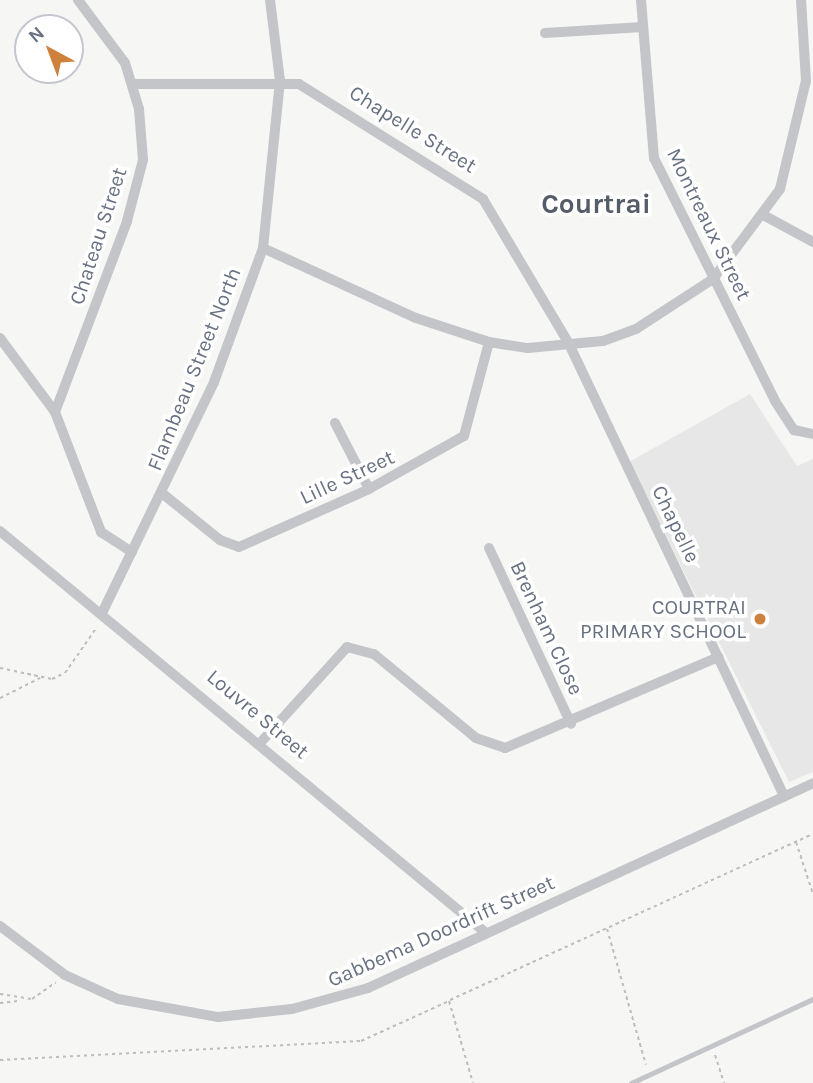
<!DOCTYPE html>
<style>
body{margin:0}
#map{position:relative;width:813px;height:1083px;overflow:hidden;background:#f6f6f4;font-family:Karla,sans-serif}
div>[style]{position:absolute}
.built>*{inset:0;background:#e7e7e7}
.path>*{height:2px;margin-top:-1px;transform-origin:0;background:repeating-linear-gradient(90deg,#bcbdc0 0 3.5px,transparent 0 7px)}
.lane>*{height:5px;margin:-2.5px;padding:0 2.5px;transform-origin:2.5px;border-radius:2.5px;background:#c3c5c8}
.street>*{height:10px;margin:-5px;padding:0 5px;transform-origin:5px;border-radius:5px;background:#c3c5c8}
.dots>*{width:19px;height:19px;translate:-50% -50%;box-sizing:border-box;border:4px solid #fff;border-radius:50%}
span{translate:-50% -50%;white-space:nowrap;text-align:center;line-height:1.15;-webkit-text-stroke:7px #fff;paint-order:stroke}
.street-label{font-size:21px;color:#697181}
.poi-label{font-size:21px;color:#697181}
.right{translate:-100% -50%;text-align:right}
.district-label{font-size:28px;color:#565c67;font-weight:700}
.north{position:absolute;left:14px;top:14px;width:70px;height:70px;box-sizing:border-box;background:#fff;border:2px solid #c3c6cd;border-radius:50%;rotate:319deg;font-size:19px;font-weight:700;line-height:28px;text-align:center;color:#697181}
.north::after{content:'';display:block;margin:auto;width:24px;height:32px;background:#cf803b;clip-path:polygon(50% 0,100% 100%,50% 72%,0 100%)}
</style>
<div id="map">
<div class="built">
<i style="clip-path:polygon(750px 394px,797px 466px,813px 459px,813px 772px,789px 782px,629px 462px)"></i>
</div>
<div class="path">
<i style="left:0;top:668px;width:53px;rotate:11.9deg"></i>
<i style="left:52px;top:679px;width:14px;rotate:-25deg"></i>
<i style="left:65px;top:673px;width:56px;rotate:-55.2deg"></i>
<i style="left:0;top:698px;width:45px;rotate:-26.6deg"></i>
<i style="left:796px;top:842px;width:55px;rotate:71.9deg"></i>
<i style="left:607px;top:929px;width:141px;rotate:74deg"></i>
<i style="left:0;top:994px;width:32px;rotate:9deg"></i>
<i style="left:32px;top:999px;width:29px;rotate:-35deg"></i>
<i style="left:450px;top:1000px;width:399px;rotate:-24.6deg"></i>
<i style="left:0;top:1003px;width:18px;rotate:-6deg"></i>
<i style="left:715px;top:1055px;width:29px;rotate:72deg"></i>
<i style="left:0;top:1060px;width:361px;rotate:-3deg"></i>
<i style="left:361px;top:1041px;width:97px;rotate:-24.4deg"></i>
<i style="left:449px;top:1001px;width:85px;rotate:73.7deg"></i>
</div>
<div class="lane">
<i style="left:631px;top:1083px;width:200px;rotate:-24.8deg"></i>
</div>
<div class="street">
<i style="left:641px;top:0;width:159px;rotate:85.3deg"></i>
<i style="left:654px;top:158px;width:271px;rotate:63.5deg"></i>
<i style="left:775px;top:401px;width:35px;rotate:57deg"></i>
<i style="left:794px;top:430px;width:19px;rotate:12deg"></i>
<i style="left:545px;top:33px;width:98px;rotate:-3.5deg"></i>
<i style="left:133px;top:84px;width:166px"></i>
<i style="left:299px;top:84px;width:217px;rotate:32deg"></i>
<i style="left:483px;top:199px;width:169px;rotate:59.3deg"></i>
<i style="left:569px;top:344px;width:501px;rotate:64.56deg"></i>
<i style="left:765px;top:216px;width:55px;rotate:28.4deg"></i>
<i style="left:263px;top:248px;width:168px;rotate:24.6deg"></i>
<i style="left:416px;top:318px;width:77px;rotate:18.2deg"></i>
<i style="left:489px;top:342px;width:39px;rotate:9deg"></i>
<i style="left:528px;top:348px;width:75px;rotate:-5.3deg"></i>
<i style="left:603px;top:341px;width:35px;rotate:-20deg"></i>
<i style="left:636px;top:329px;width:92px;rotate:-33deg"></i>
<i style="left:713px;top:279px;width:112px;rotate:-53.3deg"></i>
<i style="left:780px;top:189px;width:111px;rotate:-76.5deg"></i>
<i style="left:806px;top:81px;width:81px;rotate:-93.5deg"></i>
<i style="left:0;top:338px;width:92px;rotate:53.4deg"></i>
<i style="left:55px;top:412px;width:129px;rotate:69deg"></i>
<i style="left:101px;top:532px;width:37px;rotate:33deg"></i>
<i style="left:55px;top:412px;width:204px;rotate:-69.3deg"></i>
<i style="left:127px;top:221px;width:63px;rotate:-75.3deg"></i>
<i style="left:143px;top:160px;width:51px;rotate:-94.5deg"></i>
<i style="left:139px;top:109px;width:48px;rotate:-106.9deg"></i>
<i style="left:125px;top:63px;width:79px;rotate:-126.7deg"></i>
<i style="left:335px;top:423px;width:74px;rotate:62.7deg"></i>
<i style="left:163px;top:494px;width:73px;rotate:38.9deg"></i>
<i style="left:220px;top:540px;width:20px;rotate:20deg"></i>
<i style="left:239px;top:547px;width:142px;rotate:-24deg"></i>
<i style="left:369px;top:489px;width:109px;rotate:-29.2deg"></i>
<i style="left:464px;top:436px;width:97px;rotate:-75.1deg"></i>
<i style="left:0;top:531px;width:631px;rotate:39.6deg"></i>
<i style="left:489px;top:548px;width:194px;rotate:65deg"></i>
<i style="left:102px;top:613px;width:257px;rotate:-64.1deg"></i>
<i style="left:214px;top:382px;width:143px;rotate:-69.9deg"></i>
<i style="left:263px;top:248px;width:168px;rotate:-84.2deg"></i>
<i style="left:280px;top:81px;width:82px;rotate:-97deg"></i>
<i style="left:261px;top:742px;width:128px;rotate:-47.8deg"></i>
<i style="left:347px;top:647px;width:28px;rotate:15deg"></i>
<i style="left:374px;top:654px;width:132px;rotate:39.5deg"></i>
<i style="left:476px;top:738px;width:31px;rotate:19deg"></i>
<i style="left:505px;top:748px;width:232px;rotate:-23.1deg"></i>
<i style="left:0;top:926px;width:81px;rotate:37deg"></i>
<i style="left:65px;top:975px;width:58px;rotate:24.4deg"></i>
<i style="left:118px;top:999px;width:102px;rotate:10.2deg"></i>
<i style="left:218px;top:1017px;width:74px;rotate:-6.2deg"></i>
<i style="left:292px;top:1009px;width:79px;rotate:-15.4deg"></i>
<i style="left:368px;top:988px;width:490px;rotate:-24.7deg"></i>
</div>
<div class="dots">
<i style="left:760px;top:619px;background:#cf803b"></i>
</div>
<div class="street-label">
<span style="left:413px;top:129px;rotate:32deg">Chapelle Street</span>
<span style="left:709px;top:224px;rotate:64deg">Montreaux Street</span>
<span style="left:98px;top:236px;rotate:-72deg">Chateau Street</span>
<span style="left:194px;top:369px;rotate:-68deg">Flambeau Street North</span>
<span style="left:347px;top:477px;rotate:-25deg">Lille Street</span>
<span style="left:676px;top:524px;rotate:64deg">Chapelle</span>
<span style="left:547px;top:628px;rotate:65deg">Brenham Close</span>
<span style="left:258px;top:714px;rotate:40deg">Louvre Street</span>
<span style="left:441px;top:931px;rotate:-24deg">Gabbema Doordrift Street</span>
</div>
<div class="poi-label">
<span class="right" style="left:746px;top:619px">COURTRAI<br>PRIMARY SCHOOL</span>
</div>
<div class="district-label">
<span style="left:596px;top:204px">Courtrai</span>
</div>
<div class="north">N</div>
</div>
